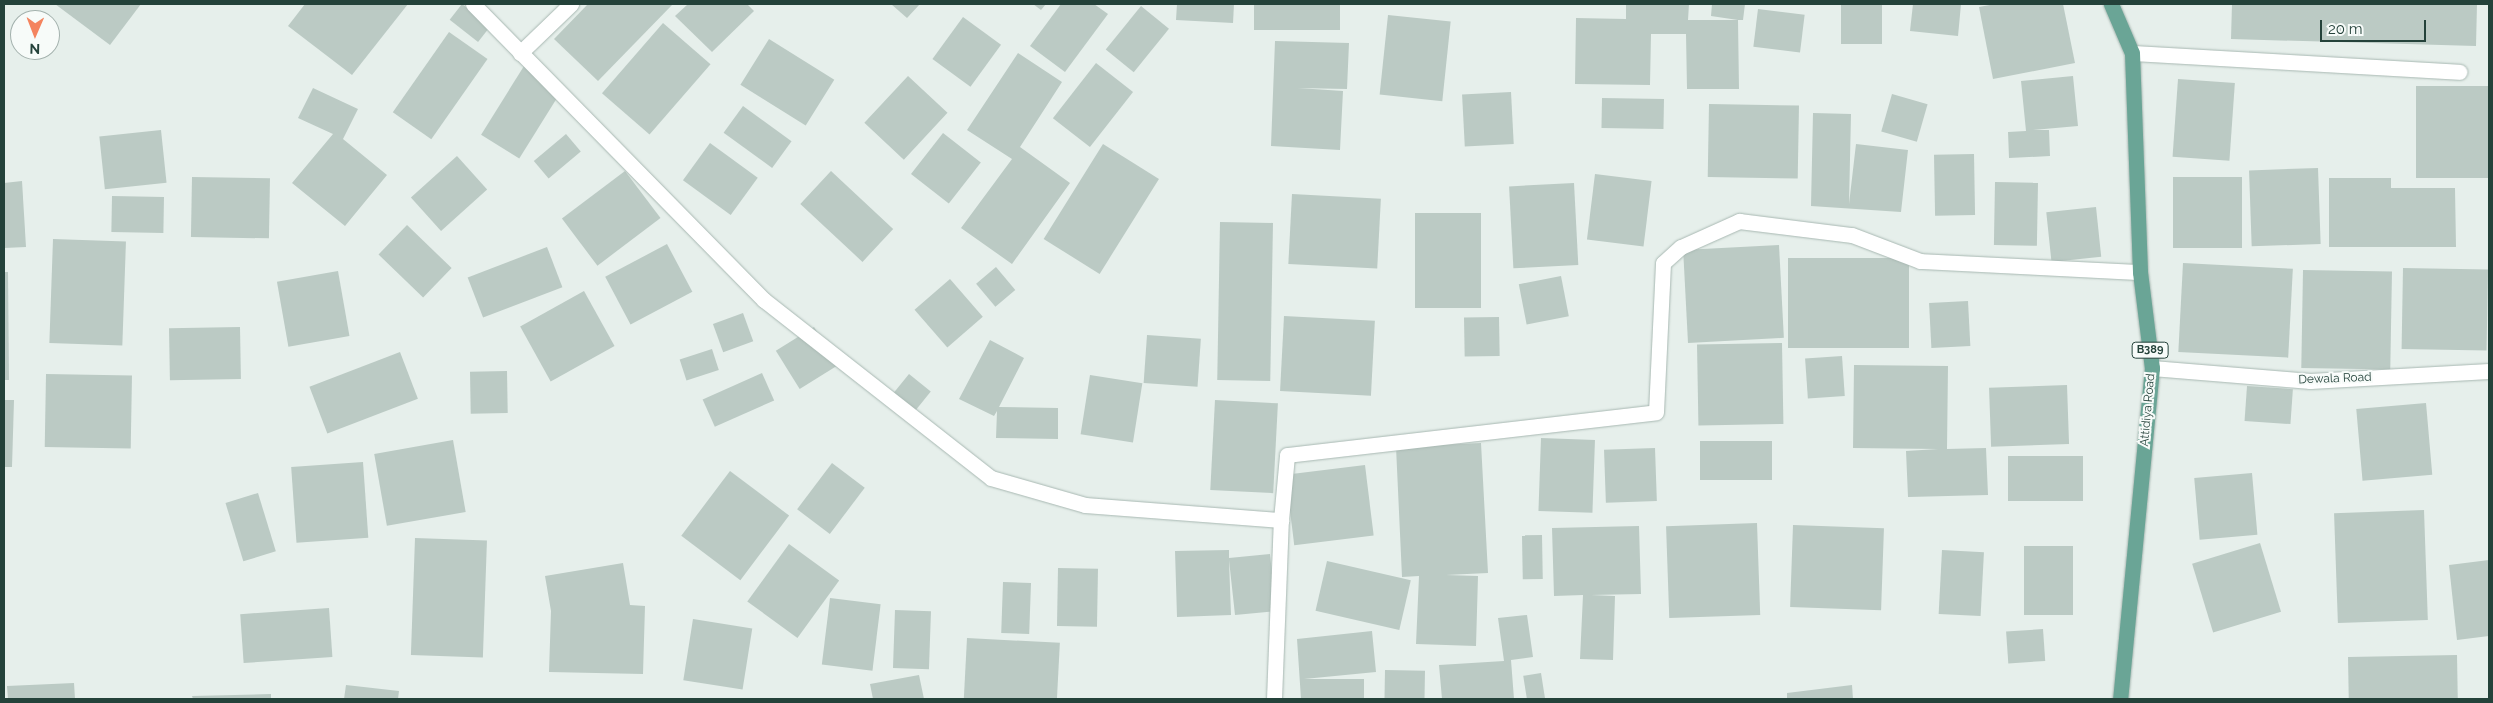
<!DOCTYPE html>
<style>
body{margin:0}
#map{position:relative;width:2493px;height:703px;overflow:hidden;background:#e6efeb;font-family:Raleway,sans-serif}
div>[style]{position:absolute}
.building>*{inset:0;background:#bbcac4;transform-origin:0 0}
.roads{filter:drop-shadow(0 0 1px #a8b8b2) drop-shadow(0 0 1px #a8b8b2)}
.street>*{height:15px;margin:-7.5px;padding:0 7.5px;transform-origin:7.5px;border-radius:7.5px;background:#fff}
.primary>*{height:15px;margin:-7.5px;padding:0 7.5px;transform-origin:7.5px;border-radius:7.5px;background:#6aa596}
span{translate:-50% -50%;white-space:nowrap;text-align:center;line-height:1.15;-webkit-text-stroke:4px #f7fbf9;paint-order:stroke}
.shield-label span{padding:1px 4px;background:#f7fbf9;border:1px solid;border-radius:4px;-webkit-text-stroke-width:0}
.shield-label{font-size:11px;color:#24423a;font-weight:700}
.street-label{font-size:12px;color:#24423a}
.frame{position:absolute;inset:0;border:5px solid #24423a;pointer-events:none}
.north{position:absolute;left:10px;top:10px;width:50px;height:50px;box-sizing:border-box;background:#f7fbf9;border:1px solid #a3b1ad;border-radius:50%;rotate:181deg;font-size:14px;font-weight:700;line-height:20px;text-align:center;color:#24423a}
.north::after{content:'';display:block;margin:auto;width:18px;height:22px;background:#f4845f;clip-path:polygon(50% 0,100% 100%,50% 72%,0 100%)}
.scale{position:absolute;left:2320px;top:20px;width:106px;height:22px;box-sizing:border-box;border:2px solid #24423a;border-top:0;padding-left:6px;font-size:15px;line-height:18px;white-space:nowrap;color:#24423a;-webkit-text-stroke:4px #f7fbf9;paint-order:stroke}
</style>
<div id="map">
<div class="building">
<i style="clip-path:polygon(55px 4px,141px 4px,110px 45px)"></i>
<i style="clip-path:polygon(305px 4px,408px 4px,352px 75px,288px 26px)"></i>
<i style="left:462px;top:4px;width:36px;height:20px;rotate:38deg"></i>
<i style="clip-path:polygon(588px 4px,673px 4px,598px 81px,554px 39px)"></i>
<i style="clip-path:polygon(688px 4px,747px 4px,754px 11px,712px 52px,675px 16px)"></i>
<i style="clip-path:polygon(891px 4px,920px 4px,907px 18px)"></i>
<i style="clip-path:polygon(1033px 4px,1046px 4px,1041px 10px)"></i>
<i style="clip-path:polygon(1061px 4px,1094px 4px,1108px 14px,1065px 72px,1030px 46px)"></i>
<i style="clip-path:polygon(1177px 4px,1234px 4px,1233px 23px,1176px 20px)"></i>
<i style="left:1254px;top:4px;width:86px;height:26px"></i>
<i style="clip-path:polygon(1626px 4px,1689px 4px,1688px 20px,1738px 20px,1711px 16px,1712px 4px,1745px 4px,1743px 20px,1738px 20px,1739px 89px,1687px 89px,1686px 34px,1651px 34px,1650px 85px,1575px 84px,1576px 18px,1626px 19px)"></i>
<i style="left:1841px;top:4px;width:41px;height:40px"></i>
<i style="clip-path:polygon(1913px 4px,1961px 4px,1958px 36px,1910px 31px)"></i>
<i style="clip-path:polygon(1995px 4px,2063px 4px,2075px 63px,1993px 79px,1979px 7px)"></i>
<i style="clip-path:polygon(2232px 4px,2477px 4px,2476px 46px,2231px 39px)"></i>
<i style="left:1141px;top:6px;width:36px;height:56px;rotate:39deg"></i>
<i style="left:1758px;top:9px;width:47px;height:38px;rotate:7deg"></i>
<i style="left:1388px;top:15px;width:63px;height:80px;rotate:6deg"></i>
<i style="left:963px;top:17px;width:47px;height:52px;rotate:36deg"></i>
<i style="left:663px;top:23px;width:63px;height:93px;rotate:41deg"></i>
<i style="left:449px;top:32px;width:47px;height:98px;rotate:35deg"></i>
<i style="left:769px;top:39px;width:77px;height:54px;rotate:32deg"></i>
<i style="clip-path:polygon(1275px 41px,1349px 43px,1347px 89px,1298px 88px,1343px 91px,1340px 150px,1271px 146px)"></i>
<i style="clip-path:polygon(1018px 53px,1062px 82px,1020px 147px,1070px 183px,1012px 264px,961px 228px,1012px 159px,967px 130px)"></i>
<i style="left:1096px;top:63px;width:47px;height:70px;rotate:38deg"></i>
<i style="left:524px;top:66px;width:45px;height:81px;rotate:32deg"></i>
<i style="left:908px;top:76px;width:54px;height:64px;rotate:43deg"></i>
<i style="clip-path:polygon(2073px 76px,2078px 126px,2033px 130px,2049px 130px,2050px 156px,2009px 158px,2008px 132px,2026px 131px,2021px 81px)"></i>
<i style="left:2178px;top:79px;width:57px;height:78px;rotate:4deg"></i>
<i style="left:2416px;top:86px;width:73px;height:92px"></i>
<i style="clip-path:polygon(313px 88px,358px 109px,343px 139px,387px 175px,345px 226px,292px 183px,333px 134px,298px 118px)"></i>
<i style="left:1511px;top:92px;width:52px;height:49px;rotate:87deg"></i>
<i style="left:1892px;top:94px;width:37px;height:39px;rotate:16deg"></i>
<i style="left:1602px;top:98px;width:62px;height:30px;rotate:1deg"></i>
<i style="left:1709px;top:104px;width:90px;height:73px;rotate:1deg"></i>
<i style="left:743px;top:106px;width:60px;height:33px;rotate:36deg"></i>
<i style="clip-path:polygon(1813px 113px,1851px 114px,1849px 204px,1856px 144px,1908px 150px,1901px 212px,1811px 206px)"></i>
<i style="left:161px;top:130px;width:53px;height:62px;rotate:84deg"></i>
<i style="left:943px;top:133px;width:48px;height:52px;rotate:38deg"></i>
<i style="left:566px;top:134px;width:23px;height:42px;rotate:50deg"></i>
<i style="left:710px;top:143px;width:59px;height:46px;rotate:36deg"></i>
<i style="left:1103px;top:144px;width:66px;height:112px;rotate:32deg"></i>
<i style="left:1974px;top:154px;width:61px;height:40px;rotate:89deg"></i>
<i style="left:457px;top:156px;width:45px;height:62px;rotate:48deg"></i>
<i style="left:2318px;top:168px;width:76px;height:69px;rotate:88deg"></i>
<i style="left:625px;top:171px;width:59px;height:79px;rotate:53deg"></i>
<i style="left:831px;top:171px;width:85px;height:45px;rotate:43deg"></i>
<i style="left:1595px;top:174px;width:57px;height:66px;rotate:7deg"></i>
<i style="left:192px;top:177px;width:78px;height:60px;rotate:1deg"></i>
<i style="left:2173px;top:177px;width:69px;height:71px"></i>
<i style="clip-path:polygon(2329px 178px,2391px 178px,2391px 188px,2455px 188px,2456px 247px,2329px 247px)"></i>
<i style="clip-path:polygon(22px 181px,26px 247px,4px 248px,4px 183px)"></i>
<i style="left:1995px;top:182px;width:43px;height:63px;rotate:1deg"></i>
<i style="left:1574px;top:183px;width:82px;height:65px;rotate:87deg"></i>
<i style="left:1292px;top:194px;width:89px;height:70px;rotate:3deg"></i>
<i style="left:112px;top:196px;width:52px;height:36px;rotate:1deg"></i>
<i style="left:2096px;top:207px;width:50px;height:50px;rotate:84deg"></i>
<i style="left:1415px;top:213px;width:66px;height:95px"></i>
<i style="left:1220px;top:222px;width:53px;height:158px;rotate:1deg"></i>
<i style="left:407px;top:225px;width:62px;height:41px;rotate:44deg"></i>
<i style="left:53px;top:239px;width:73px;height:104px;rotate:2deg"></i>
<i style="left:667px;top:244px;width:54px;height:70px;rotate:62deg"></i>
<i style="left:1779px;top:245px;width:93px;height:96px;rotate:87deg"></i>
<i style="left:547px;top:247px;width:43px;height:85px;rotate:69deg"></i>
<i style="left:1788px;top:258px;width:121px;height:90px"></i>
<i style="left:2183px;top:263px;width:110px;height:89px;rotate:3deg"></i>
<i style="left:996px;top:267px;width:30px;height:26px;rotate:50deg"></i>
<i style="left:2403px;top:268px;width:85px;height:81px;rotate:1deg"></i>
<i style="left:2303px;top:270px;width:89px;height:98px;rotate:1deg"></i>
<i style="left:338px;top:271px;width:66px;height:62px;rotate:80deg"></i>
<i style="clip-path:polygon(4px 272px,8px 272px,9px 380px,4px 380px)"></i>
<i style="left:1561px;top:276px;width:41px;height:43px;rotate:79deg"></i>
<i style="left:950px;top:279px;width:50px;height:47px;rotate:49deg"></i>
<i style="left:584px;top:291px;width:63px;height:73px;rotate:61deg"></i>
<i style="left:1968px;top:301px;width:45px;height:39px;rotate:87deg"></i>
<i style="left:743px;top:313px;width:30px;height:32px;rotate:70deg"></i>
<i style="left:1284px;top:316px;width:91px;height:75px;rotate:3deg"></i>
<i style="left:1499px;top:317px;width:39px;height:35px;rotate:89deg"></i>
<i style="left:240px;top:327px;width:52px;height:71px;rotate:89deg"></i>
<i style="left:814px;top:327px;width:45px;height:45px;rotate:58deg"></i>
<i style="left:1147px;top:335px;width:54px;height:48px;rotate:4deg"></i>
<i style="clip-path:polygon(990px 340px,1024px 358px,999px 407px,1058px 408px,1058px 439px,996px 438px,997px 411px,994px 416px,959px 399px)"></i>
<i style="left:1782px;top:343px;width:81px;height:85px;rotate:89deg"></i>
<i style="left:712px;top:349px;width:22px;height:34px;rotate:72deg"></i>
<i style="left:400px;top:352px;width:50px;height:97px;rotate:69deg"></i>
<i style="left:1842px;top:356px;width:40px;height:37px;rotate:86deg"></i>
<i style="clip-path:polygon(1854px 365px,1948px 366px,1947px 449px,1986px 448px,1988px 495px,1908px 497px,1906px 451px,1938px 449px,1853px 448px)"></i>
<i style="left:507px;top:371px;width:42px;height:37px;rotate:89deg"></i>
<i style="left:762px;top:373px;width:30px;height:65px;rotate:66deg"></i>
<i style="left:46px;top:374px;width:86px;height:73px;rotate:1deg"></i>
<i style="left:909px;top:374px;width:28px;height:32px;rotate:39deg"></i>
<i style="left:1090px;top:375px;width:53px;height:60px;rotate:9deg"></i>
<i style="left:2067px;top:385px;width:59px;height:78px;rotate:88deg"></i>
<i style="left:2247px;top:386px;width:46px;height:35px;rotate:4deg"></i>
<i style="clip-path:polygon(4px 400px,14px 400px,12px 467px,4px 467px)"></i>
<i style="left:1215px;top:400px;width:63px;height:90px;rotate:3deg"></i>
<i style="left:2426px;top:403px;width:72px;height:70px;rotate:85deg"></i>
<i style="left:1541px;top:438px;width:54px;height:73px;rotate:2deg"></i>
<i style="left:453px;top:440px;width:73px;height:80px;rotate:80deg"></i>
<i style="left:1772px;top:441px;width:39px;height:72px;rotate:90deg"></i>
<i style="clip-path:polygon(1481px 443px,1488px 573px,1446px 575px,1478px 576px,1476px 646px,1416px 644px,1419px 576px,1402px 577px,1396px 447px)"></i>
<i style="left:1655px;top:448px;width:53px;height:51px;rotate:88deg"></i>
<i style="left:2083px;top:456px;width:45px;height:75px;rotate:90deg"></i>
<i style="left:363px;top:462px;width:76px;height:72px;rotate:86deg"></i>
<i style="left:832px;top:463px;width:41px;height:58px;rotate:37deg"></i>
<i style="left:1365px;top:465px;width:71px;height:80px;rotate:83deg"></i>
<i style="left:730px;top:471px;width:74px;height:81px;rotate:37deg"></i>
<i style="left:2252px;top:473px;width:62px;height:58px;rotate:85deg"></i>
<i style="left:258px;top:493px;width:61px;height:34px;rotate:73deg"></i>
<i style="left:2424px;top:510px;width:110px;height:90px;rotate:88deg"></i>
<i style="left:1757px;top:523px;width:92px;height:91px;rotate:88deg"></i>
<i style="left:1793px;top:525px;width:91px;height:82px;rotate:2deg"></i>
<i style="clip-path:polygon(1639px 526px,1641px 594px,1591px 595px,1615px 596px,1613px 660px,1580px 659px,1583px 595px,1554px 596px,1552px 528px)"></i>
<i style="left:1542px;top:535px;width:44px;height:20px;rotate:89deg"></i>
<i style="left:415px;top:538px;width:72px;height:117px;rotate:2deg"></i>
<i style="left:2260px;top:543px;width:72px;height:71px;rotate:73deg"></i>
<i style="left:789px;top:544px;width:62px;height:71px;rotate:36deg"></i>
<i style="left:2024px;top:546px;width:49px;height:69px"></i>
<i style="clip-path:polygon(1229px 550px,1229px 558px,1270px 554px,1276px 611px,1235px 615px,1229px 560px,1231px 615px,1177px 617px,1175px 551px)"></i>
<i style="left:1942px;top:550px;width:42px;height:64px;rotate:3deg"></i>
<i style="clip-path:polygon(2489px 560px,2489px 636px,2457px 640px,2449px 565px)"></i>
<i style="left:1327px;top:561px;width:86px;height:51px;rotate:13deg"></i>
<i style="clip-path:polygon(623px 563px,630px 605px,645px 606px,643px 674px,549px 672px,551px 611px,545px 576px)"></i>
<i style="left:1058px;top:568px;width:40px;height:58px;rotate:1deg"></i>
<i style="left:1003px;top:582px;width:28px;height:51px;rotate:2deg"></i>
<i style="left:830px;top:598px;width:51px;height:67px;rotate:7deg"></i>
<i style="left:329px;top:608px;width:49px;height:89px;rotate:86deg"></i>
<i style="left:895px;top:610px;width:36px;height:58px;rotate:2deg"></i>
<i style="clip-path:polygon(1527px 615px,1533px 657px,1511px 660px,1514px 699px,1442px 699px,1439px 665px,1504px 661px,1498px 618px)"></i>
<i style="left:693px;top:619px;width:60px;height:62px;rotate:9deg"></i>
<i style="left:2043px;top:629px;width:32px;height:37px;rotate:86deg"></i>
<i style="clip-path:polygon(1372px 631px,1376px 672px,1304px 679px,1364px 679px,1364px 699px,1301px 699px,1297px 639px)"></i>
<i style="left:967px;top:638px;width:93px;height:61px;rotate:3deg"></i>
<i style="left:2457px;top:655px;width:44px;height:109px;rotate:89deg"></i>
<i style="left:1385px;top:670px;width:40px;height:29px;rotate:1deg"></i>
<i style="left:1541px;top:673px;width:26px;height:18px;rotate:81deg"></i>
<i style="clip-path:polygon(919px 675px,924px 699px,873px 699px,870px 684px)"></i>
<i style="clip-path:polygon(74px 683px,75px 699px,8px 699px,7px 686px)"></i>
<i style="clip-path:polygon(346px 685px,399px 691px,398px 699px,344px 699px)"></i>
<i style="clip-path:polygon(1852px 685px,1853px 699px,1787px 699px,1787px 693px)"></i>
<i style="clip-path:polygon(271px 694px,271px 699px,193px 699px,192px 696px)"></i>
</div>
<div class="roads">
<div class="street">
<i style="left:473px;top:4px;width:415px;rotate:45.5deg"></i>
<i style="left:764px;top:300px;width:288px;rotate:38.1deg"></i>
<i style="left:991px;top:478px;width:98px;rotate:16deg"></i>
<i style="left:1085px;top:505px;width:197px;rotate:4.4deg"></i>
<i style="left:1281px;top:520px;width:65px;rotate:-84.7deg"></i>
<i style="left:1287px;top:455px;width:371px;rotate:-6.6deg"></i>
<i style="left:1656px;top:412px;width:149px;rotate:-87.3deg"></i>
<i style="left:1663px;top:263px;width:24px;rotate:-42deg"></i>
<i style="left:1681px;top:247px;width:64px;rotate:-24.1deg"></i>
<i style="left:1739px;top:221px;width:114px;rotate:7.1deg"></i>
<i style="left:1852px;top:235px;width:73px;rotate:20.9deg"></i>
<i style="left:1920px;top:261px;width:220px;rotate:2.9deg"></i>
<i style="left:520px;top:53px;width:71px;rotate:-43.9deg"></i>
<i style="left:2132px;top:53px;width:328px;rotate:3.3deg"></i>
<i style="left:2152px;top:368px;width:159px;rotate:4.7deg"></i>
<i style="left:2310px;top:381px;width:179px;rotate:-3.2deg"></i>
<i style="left:1274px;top:699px;width:179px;rotate:-87.8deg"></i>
</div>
<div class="primary">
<i style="left:2111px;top:4px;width:53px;rotate:66.8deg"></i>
<i style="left:2132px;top:53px;width:219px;rotate:87.9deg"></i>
<i style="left:2140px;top:272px;width:97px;rotate:82.9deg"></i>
<i style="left:2152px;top:368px;width:333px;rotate:95.5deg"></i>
</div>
</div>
<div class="shield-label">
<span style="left:2150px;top:350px">B389</span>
</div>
<div class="street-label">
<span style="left:2335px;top:379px;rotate:-2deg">Dewala Road</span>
<span style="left:2148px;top:410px;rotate:-85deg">Attidiya Road</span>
</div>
<div class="frame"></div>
<div class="north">N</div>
<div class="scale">20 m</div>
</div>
